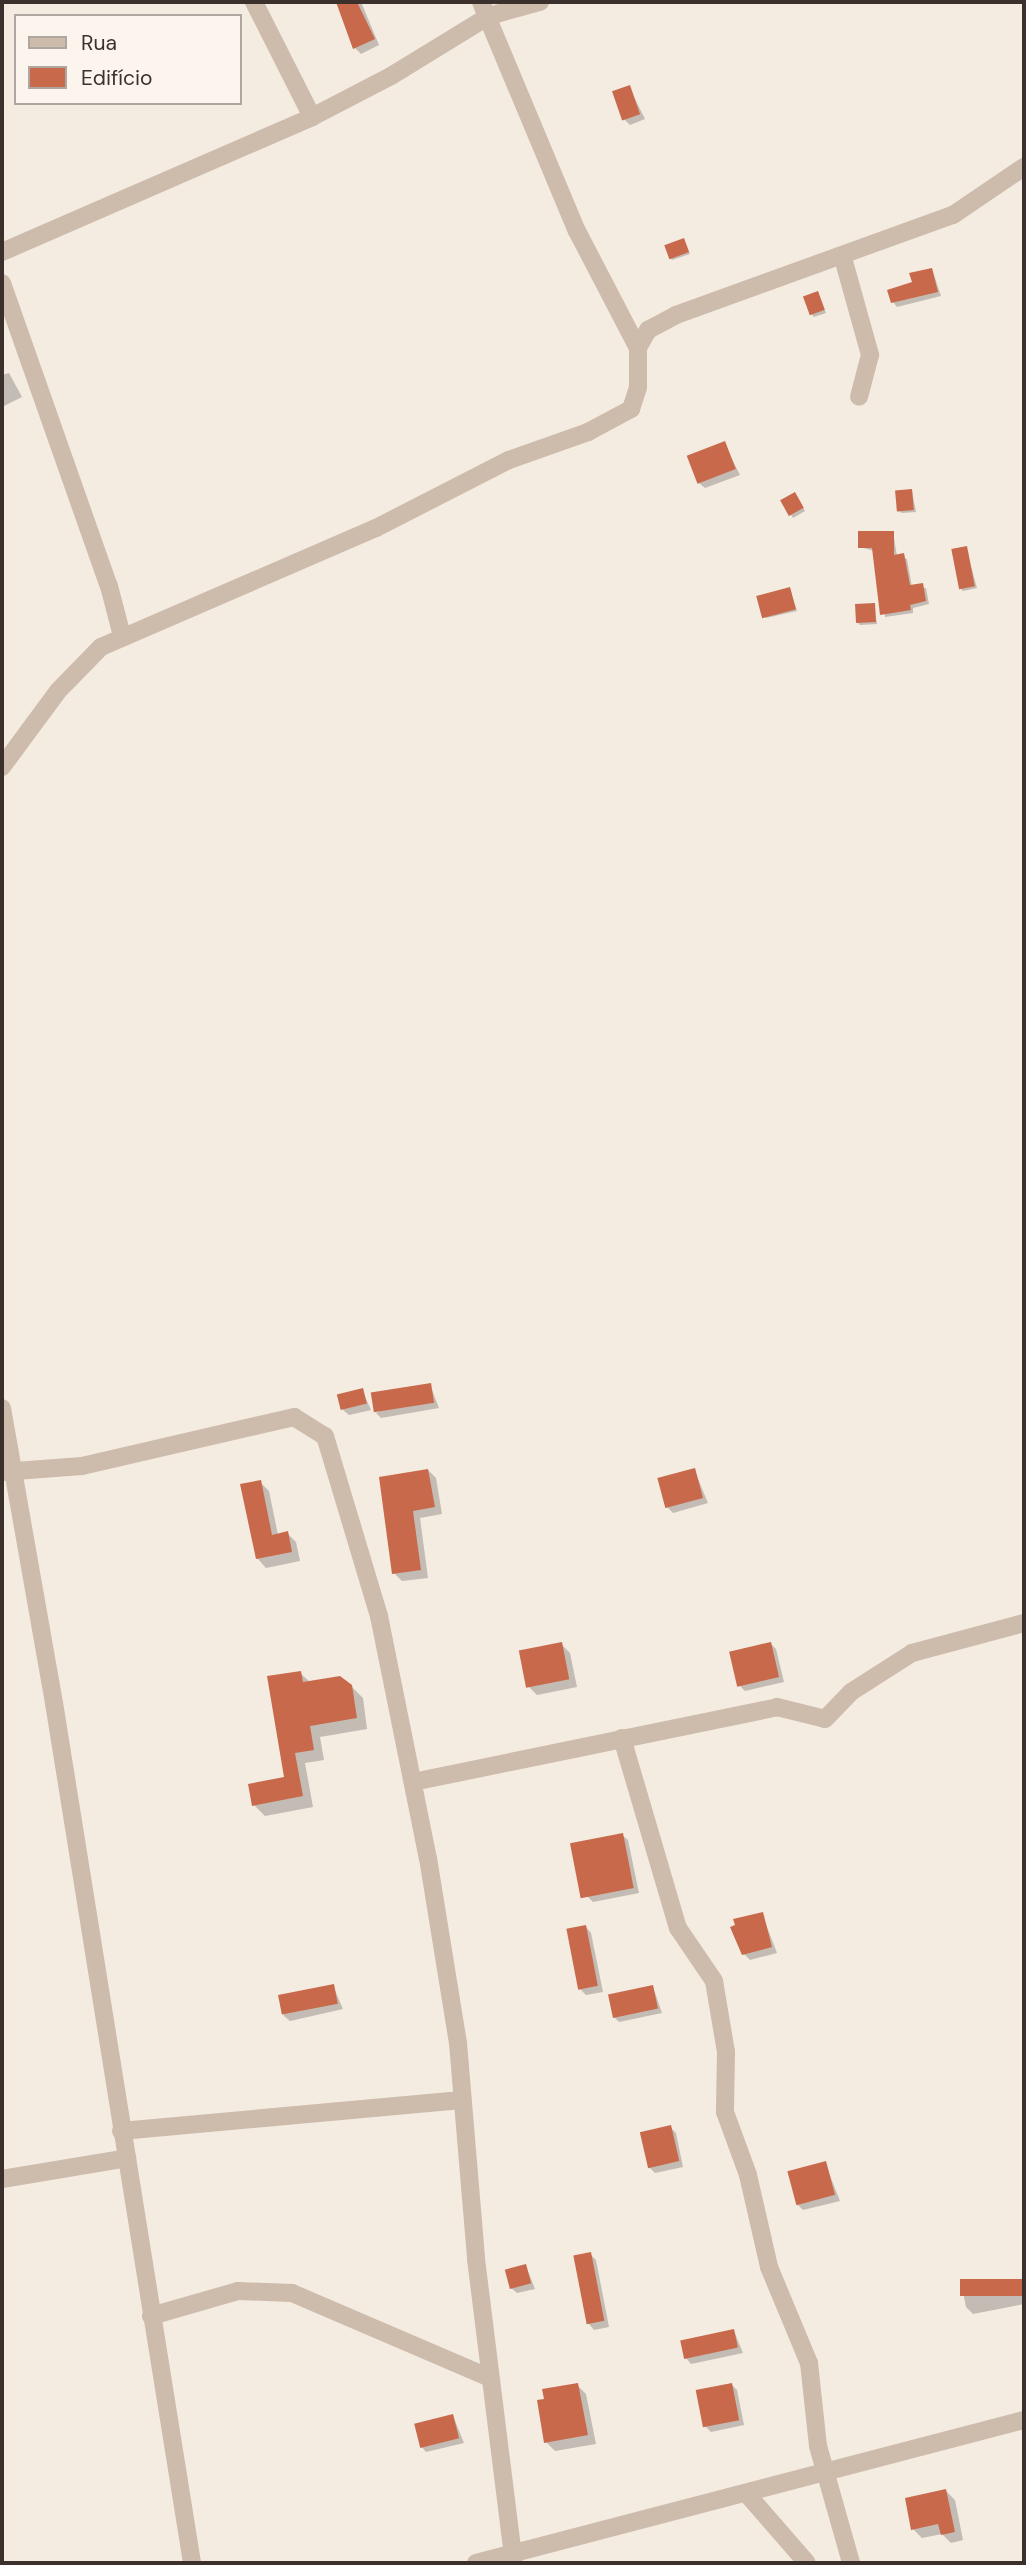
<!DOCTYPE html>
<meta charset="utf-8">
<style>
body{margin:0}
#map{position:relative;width:1026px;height:2565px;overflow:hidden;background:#f4ebe1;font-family:"DM Sans",sans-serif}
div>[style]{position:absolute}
.shadow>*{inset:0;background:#0003}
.building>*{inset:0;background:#c8694b;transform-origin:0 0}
.minor>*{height:18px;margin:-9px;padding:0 9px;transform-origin:9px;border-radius:9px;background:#cdbbac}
span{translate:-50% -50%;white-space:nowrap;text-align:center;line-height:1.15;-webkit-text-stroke:5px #fbf5ee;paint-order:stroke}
.frame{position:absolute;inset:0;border:4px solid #3b302b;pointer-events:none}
.legend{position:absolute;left:14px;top:14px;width:228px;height:91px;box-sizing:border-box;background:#fbf5ee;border:2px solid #aea6a0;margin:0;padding:9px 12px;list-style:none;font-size:21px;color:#3b302b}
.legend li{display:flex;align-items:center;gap:14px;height:35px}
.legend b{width:35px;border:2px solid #aea6a0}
</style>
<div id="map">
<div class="shadow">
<i style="clip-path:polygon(338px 2px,361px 2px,379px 45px,361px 54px,355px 48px)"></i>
<i style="clip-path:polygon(629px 87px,645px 119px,630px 125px,624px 119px)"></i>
<i style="clip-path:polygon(683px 240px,690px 254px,672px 260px,670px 258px)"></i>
<i style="clip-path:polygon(932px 269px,941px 296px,897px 307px,893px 302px)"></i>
<i style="clip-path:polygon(817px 293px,826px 313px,814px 317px,812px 315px)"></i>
<i style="clip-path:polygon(9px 373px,22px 397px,2px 407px,2px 375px)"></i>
<i style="clip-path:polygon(724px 443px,740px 475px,705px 488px,699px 483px)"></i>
<i style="clip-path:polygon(912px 491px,916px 512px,902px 513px,899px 511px)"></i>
<i style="clip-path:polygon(797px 496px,805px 511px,793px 518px,782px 500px)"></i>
<i style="clip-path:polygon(893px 532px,897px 556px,907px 559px,912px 587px,926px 588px,929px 604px,913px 608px,913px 613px,885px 617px,874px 551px,860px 547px)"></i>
<i style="clip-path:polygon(966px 548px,977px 588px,963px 591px,961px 589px)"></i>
<i style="clip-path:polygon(790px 589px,797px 611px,766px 618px,764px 615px)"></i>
<i style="clip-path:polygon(874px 605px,877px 624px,860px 625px,858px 623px)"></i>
<i style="clip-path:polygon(430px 1385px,439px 1408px,381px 1418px,376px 1413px)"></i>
<i style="clip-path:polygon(362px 1390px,371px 1410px,349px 1415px,343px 1410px)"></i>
<i style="clip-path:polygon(694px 1469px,708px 1503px,673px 1513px,667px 1507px)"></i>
<i style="clip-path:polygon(428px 1470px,436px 1478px,442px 1514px,420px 1518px,428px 1578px,402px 1581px,394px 1573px,381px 1478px)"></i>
<i style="clip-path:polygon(260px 1482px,269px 1491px,278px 1535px,287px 1533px,296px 1542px,300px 1561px,266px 1568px,257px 1558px)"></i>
<i style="clip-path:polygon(770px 1643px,776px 1649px,784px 1682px,745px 1691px,739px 1685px)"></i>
<i style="clip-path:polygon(561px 1644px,570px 1653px,577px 1687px,537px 1695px,528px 1686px)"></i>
<i style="clip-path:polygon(300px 1673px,310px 1682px,351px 1686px,363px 1698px,367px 1729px,320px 1737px,324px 1760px,305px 1763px,313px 1807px,265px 1816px,254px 1805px,286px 1779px)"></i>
<i style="clip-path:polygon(622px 1835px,628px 1840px,639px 1893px,593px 1902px,587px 1896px)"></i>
<i style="clip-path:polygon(762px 1914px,777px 1953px,750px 1960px,744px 1954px)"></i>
<i style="clip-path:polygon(586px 1927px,591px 1933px,603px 1992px,586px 1995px,580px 1989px)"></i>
<i style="clip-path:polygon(333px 1986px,343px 2009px,290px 2021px,284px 2016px,280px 1998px)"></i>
<i style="clip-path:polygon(653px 1987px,662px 2013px,619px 2022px,613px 2016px)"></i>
<i style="clip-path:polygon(670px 2127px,676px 2133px,683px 2167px,655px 2173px,649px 2167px)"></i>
<i style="clip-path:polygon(825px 2163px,840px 2201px,803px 2210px,798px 2205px)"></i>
<i style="clip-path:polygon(590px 2254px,596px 2260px,609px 2327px,594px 2330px,589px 2324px)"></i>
<i style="clip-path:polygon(526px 2266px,535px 2289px,517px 2293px,511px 2288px)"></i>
<i style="clip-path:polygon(1024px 2281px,1024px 2304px,973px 2314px,966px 2307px,963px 2292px)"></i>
<i style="clip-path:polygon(734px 2331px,743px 2353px,691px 2364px,686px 2358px)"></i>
<i style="clip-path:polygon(731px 2384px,737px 2390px,744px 2425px,711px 2432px,705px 2426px)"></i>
<i style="clip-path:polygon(577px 2385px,586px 2394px,596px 2444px,555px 2451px,546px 2442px)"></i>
<i style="clip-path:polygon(453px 2416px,464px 2443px,426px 2452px,421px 2446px)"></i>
<i style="clip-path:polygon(946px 2491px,955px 2500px,963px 2540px,951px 2543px,942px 2534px,922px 2538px,913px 2529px)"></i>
</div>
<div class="building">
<i style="clip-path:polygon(336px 2px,357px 2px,375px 39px,353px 49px)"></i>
<i style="left:630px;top:85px;width:31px;height:19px;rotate:71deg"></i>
<i style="left:684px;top:238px;width:15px;height:21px;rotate:70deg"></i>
<i style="clip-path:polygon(932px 268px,938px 292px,891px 303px,887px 290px,912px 282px,909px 273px)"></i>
<i style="left:818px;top:291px;width:20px;height:16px;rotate:70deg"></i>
<i style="left:725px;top:441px;width:30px;height:41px;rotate:69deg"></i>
<i style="left:912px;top:489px;width:21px;height:17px;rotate:85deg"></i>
<i style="left:795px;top:492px;width:18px;height:17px;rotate:61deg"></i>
<i style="clip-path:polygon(858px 531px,894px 531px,894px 555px,904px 553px,910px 585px,923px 583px,926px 601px,910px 605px,911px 610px,880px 615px,872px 548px,858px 548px)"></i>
<i style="left:967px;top:546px;width:41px;height:16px;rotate:79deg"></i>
<i style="left:790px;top:587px;width:23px;height:35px;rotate:75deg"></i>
<i style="left:875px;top:603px;width:19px;height:20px;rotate:87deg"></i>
<i style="left:431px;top:1383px;width:20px;height:61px;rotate:81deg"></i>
<i style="left:363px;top:1388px;width:16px;height:27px;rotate:76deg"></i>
<i style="left:695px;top:1468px;width:31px;height:39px;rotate:75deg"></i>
<i style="clip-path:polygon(428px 1469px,435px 1507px,413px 1511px,421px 1570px,392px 1574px,379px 1477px)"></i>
<i style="clip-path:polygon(261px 1480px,272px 1535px,288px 1531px,292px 1552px,256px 1559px,240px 1484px)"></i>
<i style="left:562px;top:1642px;width:38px;height:44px;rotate:79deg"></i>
<i style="left:771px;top:1642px;width:36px;height:43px;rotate:77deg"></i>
<i style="clip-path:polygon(301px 1671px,303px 1682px,340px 1676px,352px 1685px,357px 1718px,310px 1726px,314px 1750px,295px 1753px,303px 1796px,252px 1806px,248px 1784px,284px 1777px,267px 1676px)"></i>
<i style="left:623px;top:1833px;width:56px;height:54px;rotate:79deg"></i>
<i style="clip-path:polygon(763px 1912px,772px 1947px,742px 1955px,730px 1927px,735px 1925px,733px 1919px)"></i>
<i style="left:586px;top:1925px;width:62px;height:20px;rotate:79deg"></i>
<i style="left:334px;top:1984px;width:20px;height:57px;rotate:79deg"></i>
<i style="left:653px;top:1985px;width:24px;height:46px;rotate:78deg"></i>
<i style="left:671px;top:2125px;width:37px;height:32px;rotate:77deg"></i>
<i style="left:826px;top:2161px;width:35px;height:40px;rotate:75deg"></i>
<i style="left:591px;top:2252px;width:70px;height:18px;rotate:79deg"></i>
<i style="left:526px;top:2264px;width:20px;height:22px;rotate:75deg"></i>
<i style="left:1024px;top:2279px;width:17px;height:64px;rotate:90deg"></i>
<i style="left:734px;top:2329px;width:19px;height:55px;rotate:78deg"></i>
<i style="clip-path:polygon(578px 2383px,588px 2435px,544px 2443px,537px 2400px,544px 2399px,542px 2389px)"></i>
<i style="left:732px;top:2383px;width:38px;height:37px;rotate:79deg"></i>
<i style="left:453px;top:2414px;width:25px;height:40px;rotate:76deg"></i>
<i style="clip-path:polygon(946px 2489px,955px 2532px,941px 2535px,938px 2524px,911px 2530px,905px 2498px)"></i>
</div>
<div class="minor">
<i style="left:254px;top:2px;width:129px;rotate:63.2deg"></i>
<i style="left:481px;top:2px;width:248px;rotate:67.3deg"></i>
<i style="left:577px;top:231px;width:132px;rotate:62.5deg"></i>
<i style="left:2px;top:252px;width:338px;rotate:-23.5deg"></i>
<i style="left:312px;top:117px;width:89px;rotate:-27.4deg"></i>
<i style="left:391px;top:76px;width:115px;rotate:-31.5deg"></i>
<i style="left:489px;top:16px;width:53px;rotate:-15.4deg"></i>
<i style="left:843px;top:258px;width:101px;rotate:74.4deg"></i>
<i style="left:870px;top:355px;width:43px;rotate:104.7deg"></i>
<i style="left:2px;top:283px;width:321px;rotate:70.6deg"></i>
<i style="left:109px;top:586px;width:52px;rotate:75.4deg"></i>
<i style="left:2px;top:767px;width:94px;rotate:-53.6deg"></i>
<i style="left:58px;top:691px;width:62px;rotate:-45.7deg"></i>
<i style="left:101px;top:647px;width:300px;rotate:-23.4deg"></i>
<i style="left:376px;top:528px;width:149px;rotate:-27.1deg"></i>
<i style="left:509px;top:460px;width:84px;rotate:-19.5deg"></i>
<i style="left:588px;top:432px;width:49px;rotate:-28.1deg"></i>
<i style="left:631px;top:409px;width:23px;rotate:-72deg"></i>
<i style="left:638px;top:387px;width:39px;rotate:-90deg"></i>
<i style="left:638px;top:348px;width:21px;rotate:-61deg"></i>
<i style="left:648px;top:330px;width:32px;rotate:-28deg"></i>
<i style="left:676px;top:315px;width:294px;rotate:-19.9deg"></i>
<i style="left:953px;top:215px;width:86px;rotate:-34.1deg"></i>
<i style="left:2px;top:1408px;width:300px;rotate:80deg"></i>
<i style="left:54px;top:1703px;width:871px;rotate:80.88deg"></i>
<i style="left:2px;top:1472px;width:80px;rotate:-4.3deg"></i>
<i style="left:82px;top:1466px;width:218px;rotate:-13deg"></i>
<i style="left:294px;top:1417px;width:36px;rotate:32deg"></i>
<i style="left:325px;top:1436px;width:188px;rotate:73.3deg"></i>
<i style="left:379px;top:1616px;width:247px;rotate:78.6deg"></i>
<i style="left:428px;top:1858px;width:187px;rotate:80.8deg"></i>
<i style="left:458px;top:2043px;width:217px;rotate:85.2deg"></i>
<i style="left:476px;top:2259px;width:306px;rotate:82.9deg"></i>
<i style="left:622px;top:1738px;width:198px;rotate:73.6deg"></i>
<i style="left:678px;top:1928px;width:64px;rotate:55.8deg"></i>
<i style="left:714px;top:1981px;width:72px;rotate:80.4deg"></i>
<i style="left:726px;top:2052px;width:60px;rotate:91deg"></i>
<i style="left:725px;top:2112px;width:67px;rotate:69.9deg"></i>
<i style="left:748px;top:2175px;width:94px;rotate:77.1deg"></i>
<i style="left:769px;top:2267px;width:104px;rotate:67.4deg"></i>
<i style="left:809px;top:2363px;width:83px;rotate:83.8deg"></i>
<i style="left:818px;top:2446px;width:122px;rotate:74.2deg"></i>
<i style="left:413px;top:1782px;width:372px;rotate:-11.6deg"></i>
<i style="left:777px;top:1707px;width:49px;rotate:14deg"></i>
<i style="left:825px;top:1719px;width:37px;rotate:-46deg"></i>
<i style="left:851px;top:1692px;width:72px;rotate:-32.6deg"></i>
<i style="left:912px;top:1653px;width:116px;rotate:-15deg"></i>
<i style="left:121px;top:2131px;width:342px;rotate:-5.2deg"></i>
<i style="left:2px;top:2179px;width:127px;rotate:-9.5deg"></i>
<i style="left:151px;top:2316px;width:91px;rotate:-16deg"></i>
<i style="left:238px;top:2291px;width:54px;rotate:2.1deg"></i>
<i style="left:292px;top:2293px;width:215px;rotate:23.2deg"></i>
<i style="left:747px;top:2494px;width:91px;rotate:49deg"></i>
<i style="left:476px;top:2563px;width:566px;rotate:-14.63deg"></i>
</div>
<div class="frame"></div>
<ul class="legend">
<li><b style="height:9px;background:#cdbbac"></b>Rua</li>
<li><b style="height:19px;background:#c8694b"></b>Edifício</li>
</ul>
</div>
